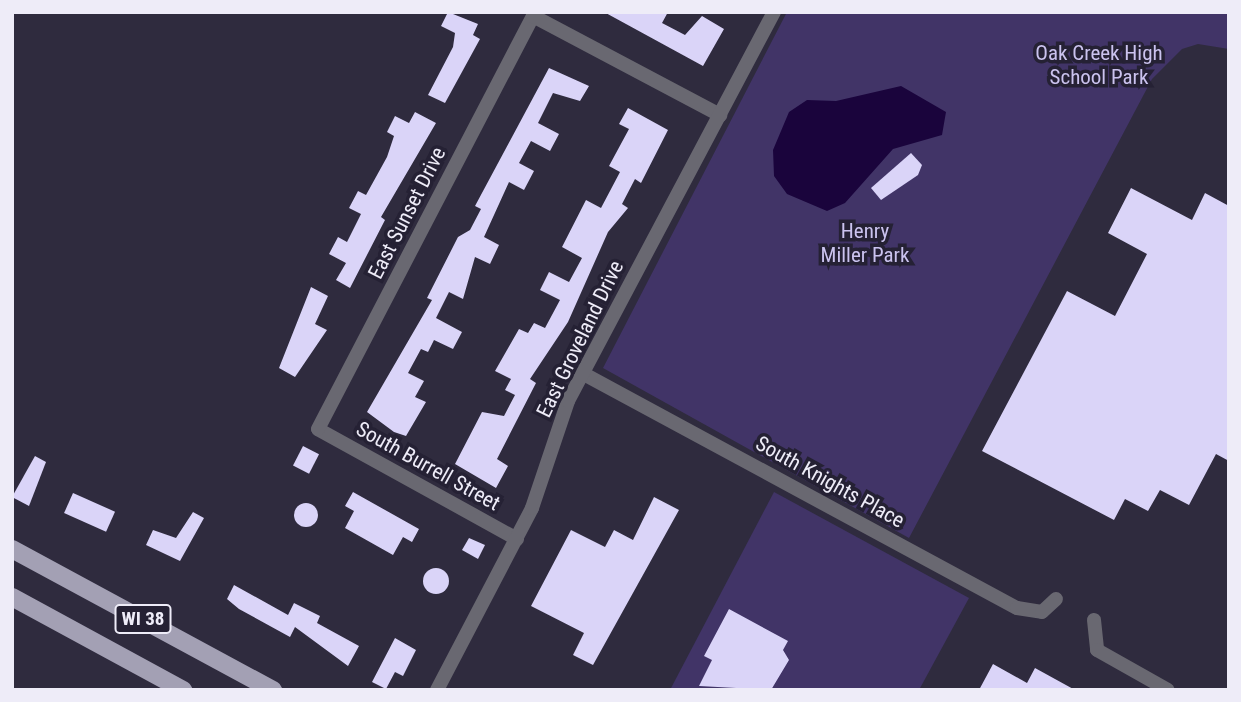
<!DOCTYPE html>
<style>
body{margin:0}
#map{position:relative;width:1241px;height:702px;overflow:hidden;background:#2f2b3e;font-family:"Roboto Condensed",sans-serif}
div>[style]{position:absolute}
.green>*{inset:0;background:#413467}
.water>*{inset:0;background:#1a043c}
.building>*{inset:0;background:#dad4f8;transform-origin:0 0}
.round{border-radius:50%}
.minor>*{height:14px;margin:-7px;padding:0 7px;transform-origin:7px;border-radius:7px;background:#696871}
.major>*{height:18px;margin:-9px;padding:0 9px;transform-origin:9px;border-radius:9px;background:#a3a0b4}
span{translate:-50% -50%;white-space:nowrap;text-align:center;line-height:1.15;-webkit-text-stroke:7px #252134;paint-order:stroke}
.shield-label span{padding:2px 5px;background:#252134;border:2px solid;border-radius:5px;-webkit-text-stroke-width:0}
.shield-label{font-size:19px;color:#eeecf8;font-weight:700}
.park-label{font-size:21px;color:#cbc3ef}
.street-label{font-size:21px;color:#eeecf8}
.frame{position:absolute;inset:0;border:14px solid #eeecf8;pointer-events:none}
</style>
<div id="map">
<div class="green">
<i style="clip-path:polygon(787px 12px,1229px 12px,1229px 49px,1198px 44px,1182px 49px,1152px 79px,909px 538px,603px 368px)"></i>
<i style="clip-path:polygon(774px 492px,969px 598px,919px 690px,670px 690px)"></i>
</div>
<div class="water">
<i style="clip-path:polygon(901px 86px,946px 112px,942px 135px,893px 149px,845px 203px,827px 211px,787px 194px,774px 176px,773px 150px,789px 112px,807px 100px,836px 101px)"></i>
</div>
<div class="building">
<i style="clip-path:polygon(448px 12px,478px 24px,473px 35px,480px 39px,445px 103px,428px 95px,453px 47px,455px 33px,441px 26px)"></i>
<i style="clip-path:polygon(604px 12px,668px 12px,662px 23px,685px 35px,702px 16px,724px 29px,703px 66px)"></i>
<i style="clip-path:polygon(549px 68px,589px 86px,580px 101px,553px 93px,538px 123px,559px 134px,550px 151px,531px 141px,519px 163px,534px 171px,524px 190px,509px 182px,484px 237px,499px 245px,490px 264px,475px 257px,463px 299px,449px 292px,436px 318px,462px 332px,453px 349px,434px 340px,428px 352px,421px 349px,408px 373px,424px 381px,415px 397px,426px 402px,406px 436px,394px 432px,367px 412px,432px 300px,427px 298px,458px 237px,470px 230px,481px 209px,475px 206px)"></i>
<i style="clip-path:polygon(628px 108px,668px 130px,641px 183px,635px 179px,622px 204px,628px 208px,608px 232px,568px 322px,530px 379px,536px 383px,497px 459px,508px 466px,496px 488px,455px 464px,482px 412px,504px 416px,515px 395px,505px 390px,511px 379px,495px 371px,519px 329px,528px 333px,534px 323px,545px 328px,560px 300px,540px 290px,549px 272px,569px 282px,582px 258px,562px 247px,586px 200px,601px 208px,620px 172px,609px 166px,629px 129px,619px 124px)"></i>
<i style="clip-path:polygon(415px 112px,436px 123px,381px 217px,385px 220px,350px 288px,336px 280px,346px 263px,329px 254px,338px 237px,347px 242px,361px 214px,349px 208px,358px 191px,366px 195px,387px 157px,394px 136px,387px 132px,395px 116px,409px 123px)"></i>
<i style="clip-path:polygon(911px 153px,922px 165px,918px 175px,881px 200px,871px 188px)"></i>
<i style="clip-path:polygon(1131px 188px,1192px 220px,1205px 193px,1229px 206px,1229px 461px,1216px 454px,1189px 505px,1160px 490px,1148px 511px,1125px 499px,1114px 520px,982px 451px,1067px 291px,1115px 316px,1147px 254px,1108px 233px)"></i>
<i style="clip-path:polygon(311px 287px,328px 296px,315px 324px,327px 330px,295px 377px,279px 368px)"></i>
<i style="left:303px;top:446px;width:18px;height:22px;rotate:27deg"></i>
<i style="clip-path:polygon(35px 456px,46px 462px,29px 506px,12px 497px)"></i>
<i style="clip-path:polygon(353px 492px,419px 529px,412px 542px,403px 537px,393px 555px,345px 528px,354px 511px,345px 506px)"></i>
<i style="left:73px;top:493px;width:46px;height:22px;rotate:24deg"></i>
<i style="clip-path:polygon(654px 497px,679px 510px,593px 665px,573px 655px,584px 633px,531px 606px,571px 530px,605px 547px,614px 530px,633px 540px)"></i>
<i class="round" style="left:294px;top:503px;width:24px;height:24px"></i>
<i style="clip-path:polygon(193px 512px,204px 518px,180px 561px,146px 545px,153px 530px,176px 538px)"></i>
<i style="clip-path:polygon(469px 538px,485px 545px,478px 559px,462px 550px)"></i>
<i class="round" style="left:423px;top:568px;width:26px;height:26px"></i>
<i style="clip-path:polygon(234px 585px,288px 615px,294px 603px,320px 616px,317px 623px,359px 646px,348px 666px,295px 627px,290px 637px,239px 609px,227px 599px)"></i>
<i style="clip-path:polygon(729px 609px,788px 641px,783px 650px,789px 660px,771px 690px,699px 686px,712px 660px,704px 656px)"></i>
<i style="clip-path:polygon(395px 638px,416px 650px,403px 676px,395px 672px,386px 689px,372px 682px)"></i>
<i style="clip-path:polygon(993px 664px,1027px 683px,1035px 668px,1075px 690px,979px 690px)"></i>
</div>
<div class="minor">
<i style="left:582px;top:373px;width:494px;rotate:28.4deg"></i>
<i style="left:1017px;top:608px;width:25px;rotate:9deg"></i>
<i style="left:1042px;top:612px;width:19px;rotate:-43deg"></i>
<i style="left:517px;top:539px;width:227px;rotate:-151.1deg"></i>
<i style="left:318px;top:429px;width:466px;rotate:-62.5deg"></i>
<i style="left:533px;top:16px;width:212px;rotate:27.9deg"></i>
<i style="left:1094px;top:620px;width:30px;rotate:84deg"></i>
<i style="left:1097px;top:650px;width:81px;rotate:29.4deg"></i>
<i style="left:437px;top:690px;width:205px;rotate:-62.4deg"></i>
<i style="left:532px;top:508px;width:113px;rotate:-71.4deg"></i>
<i style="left:568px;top:401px;width:440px;rotate:-62.1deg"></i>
</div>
<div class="major">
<i style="left:12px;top:549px;width:297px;rotate:28.4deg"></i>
<i style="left:12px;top:597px;width:195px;rotate:28.5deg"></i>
</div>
<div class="shield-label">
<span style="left:143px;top:619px">WI 38</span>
</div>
<div class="park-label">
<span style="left:1099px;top:65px">Oak Creek High<br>School Park</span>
<span style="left:865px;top:243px">Henry<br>Miller Park</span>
</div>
<div class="street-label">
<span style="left:407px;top:213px;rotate:-63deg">East Sunset Drive</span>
<span style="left:580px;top:339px;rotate:-64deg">East Groveland Drive</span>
<span style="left:428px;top:466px;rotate:29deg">South Burrell Street</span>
<span style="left:830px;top:482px;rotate:29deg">South Knights Place</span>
</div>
<div class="frame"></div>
</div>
